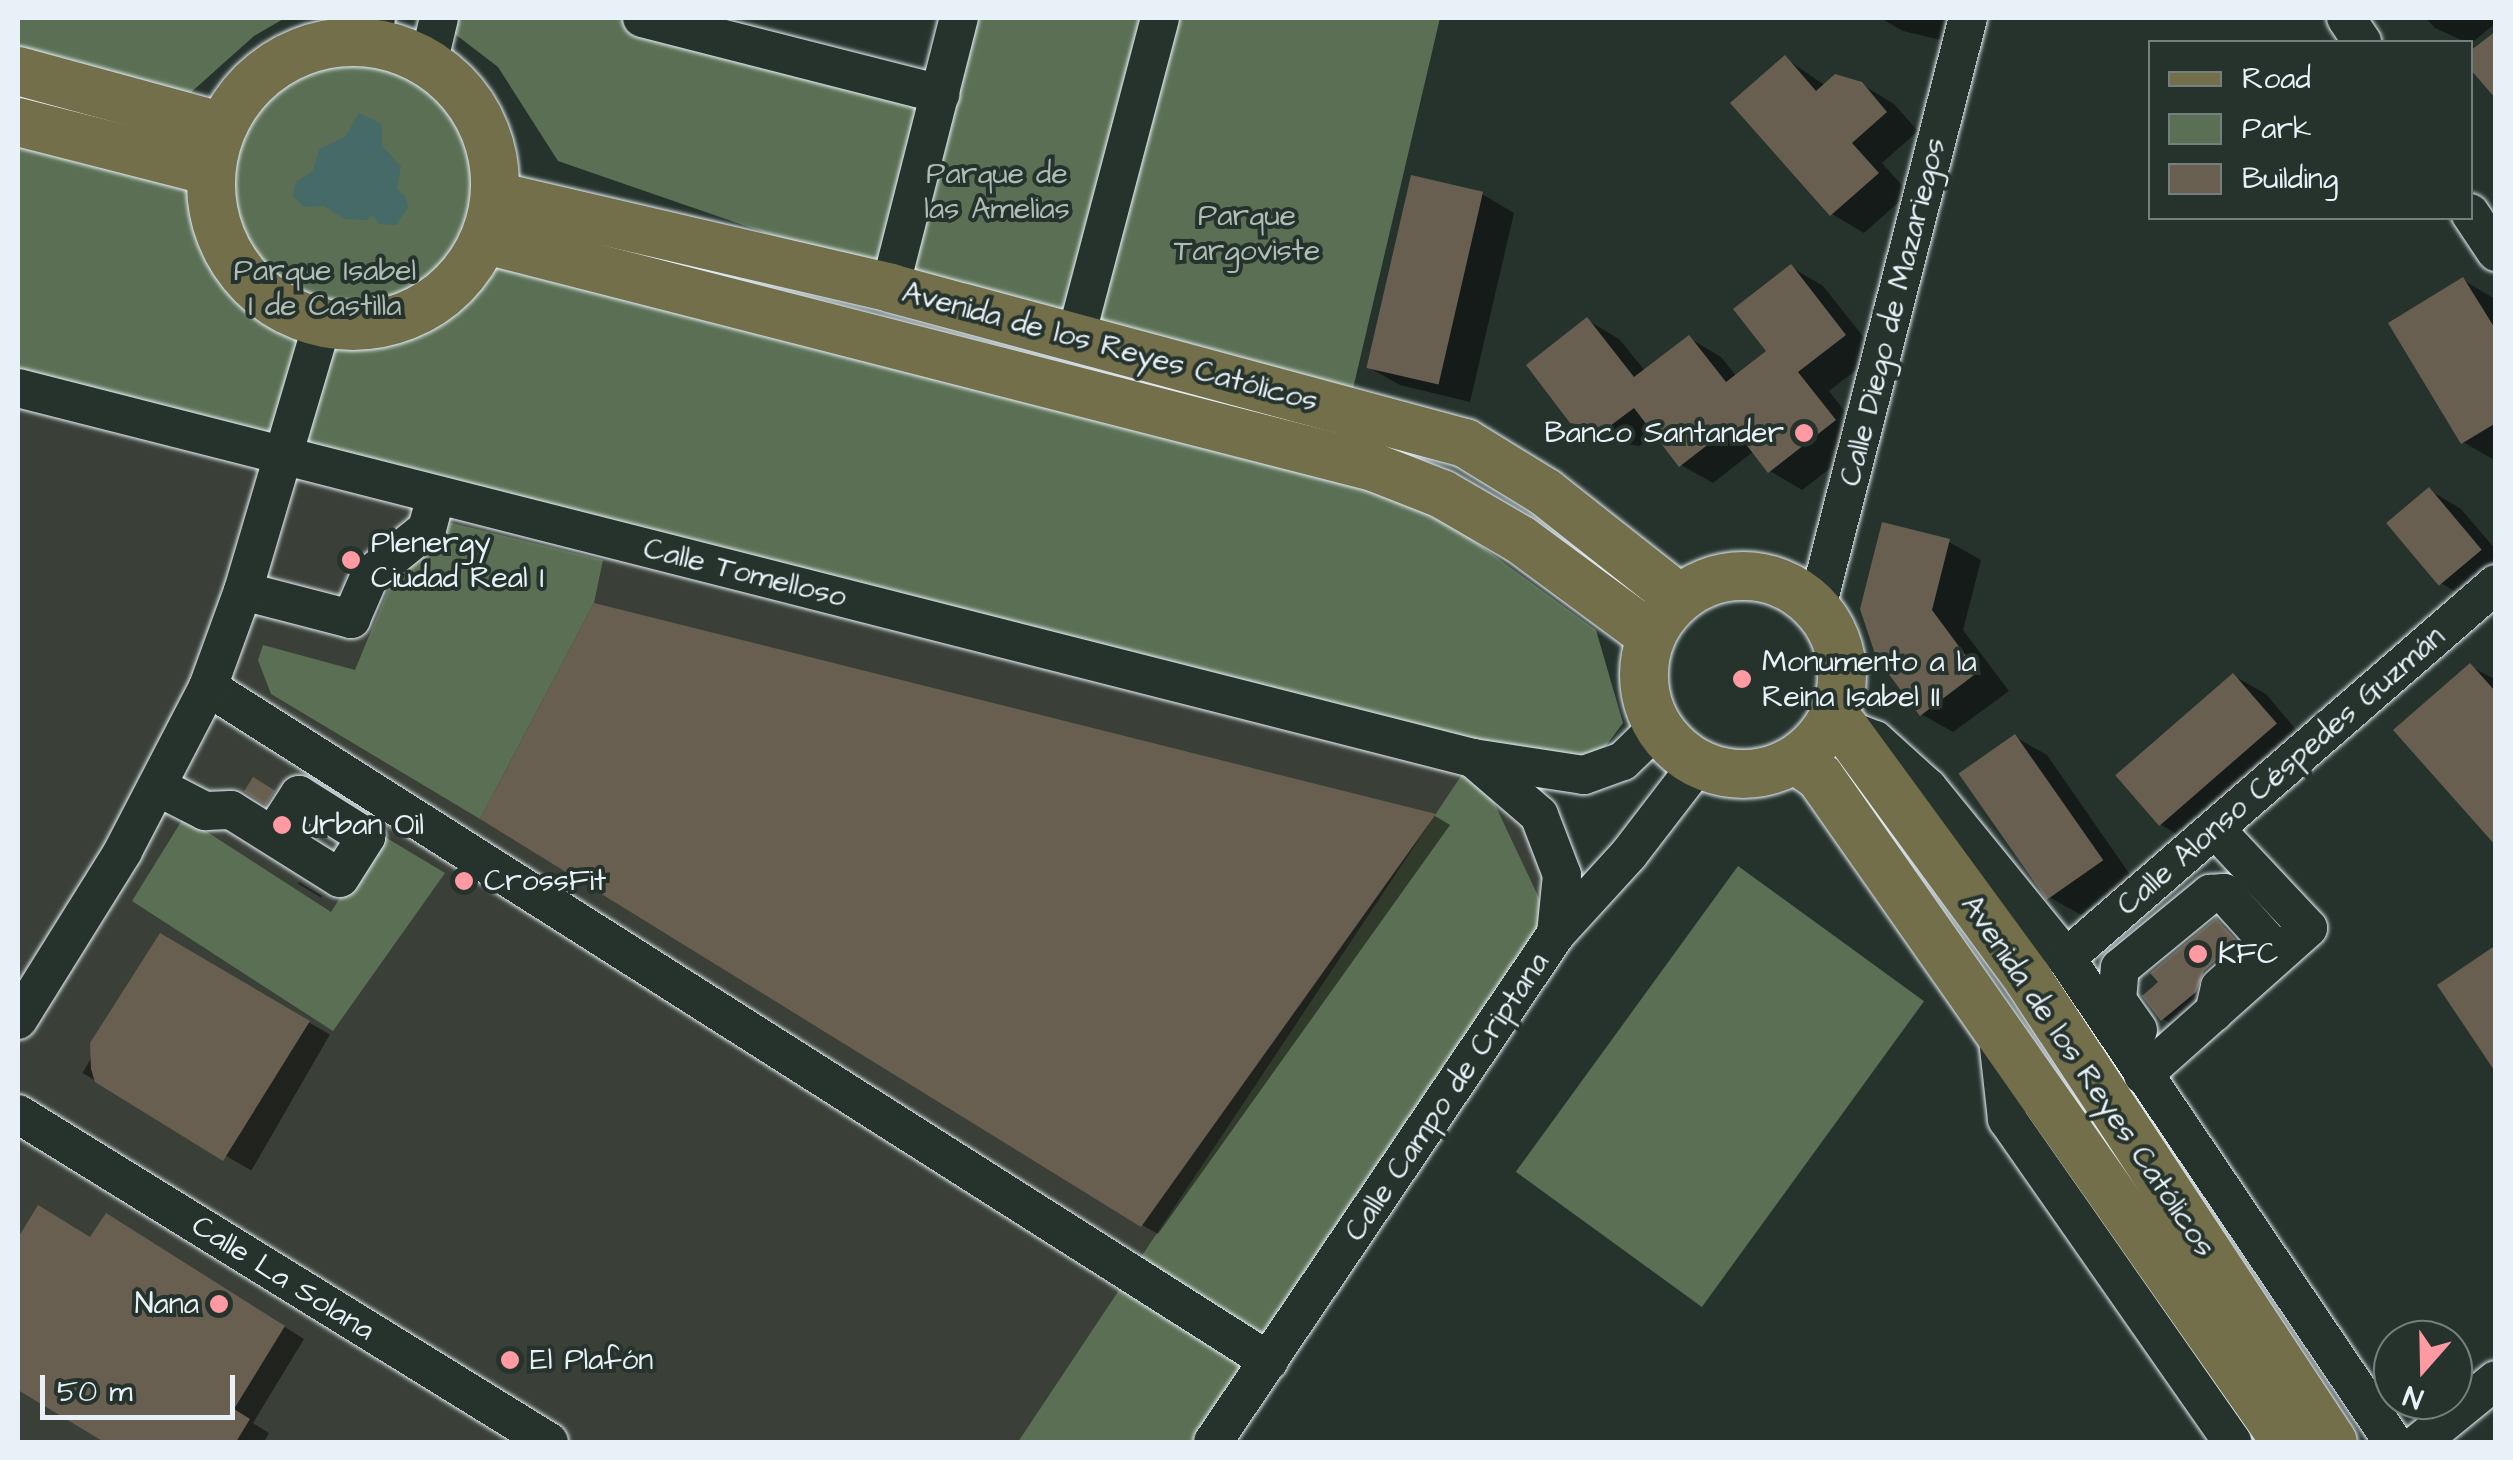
<!DOCTYPE html>
<meta charset="utf-8">
<style>
body{margin:0}
#map{position:relative;width:2513px;height:1460px;overflow:hidden;background:#26332d;font-family:"Architects Daughter",sans-serif}
div>[style]{position:absolute}
.built>*{inset:0;background:#3a4038}
.green>*{inset:0;background:#5a6f53;transform-origin:0 0}
.water>*{inset:0;background:#456a68}
.shadow>*{inset:0;background:#0007;transform-origin:0 0}
.building>*{inset:0;background:#685f51;transform-origin:0 0}
.roads{filter:drop-shadow(0 0 2px #e8f1f8) drop-shadow(0 0 2px #e8f1f8)}
.minor>*{height:38px;margin:-19px;padding:0 19px;transform-origin:19px;border-radius:19px;background:#26332d}
.major>*{height:48px;margin:-24px;padding:0 24px;transform-origin:24px;border-radius:24px;background:#726f4a}
.major>.ring{margin:-24px;padding:0;box-sizing:content-box;background:none;border:48px solid #726f4a;border-radius:50%}
.dots>*{width:28px;height:28px;translate:-50% -50%;box-sizing:border-box;border:5px solid #26332d;border-radius:50%}
span{translate:-50% -50%;white-space:nowrap;text-align:center;line-height:1.15;-webkit-text-stroke:8px #26332d;paint-order:stroke}
.park-label{font-size:30px;color:#afbdb6}
.street-label{font-size:30px;color:#e8f1f8}
.poi-label{font-size:30px;color:#e8f1f8}
.right{translate:-100% -50%;text-align:right}
.left{translate:0 -50%;text-align:left}
.frame{position:absolute;inset:0;border:20px solid #e8f1f8;pointer-events:none}
.legend{position:absolute;left:2148px;top:40px;width:325px;height:180px;box-sizing:border-box;background:#26332d;border:2px solid #747f7e;margin:0;padding:12px 18px;list-style:none;font-size:30px;color:#e8f1f8}
.legend li{display:flex;align-items:center;gap:20px;height:50px}
.legend b{width:50px;border:2px solid #747f7e}
.north{position:absolute;left:2373px;top:1320px;width:100px;height:100px;box-sizing:border-box;background:#26332d;border:2px solid #747f7e;border-radius:50%;rotate:200deg;font-size:28px;font-weight:700;line-height:40px;text-align:center;color:#e8f1f8}
.north::after{content:'';display:block;margin:auto;width:35px;height:45px;background:#ff9aa2;clip-path:polygon(50% 0,100% 100%,50% 72%,0 100%)}
.scale{position:absolute;left:40px;top:1375px;width:195px;height:45px;box-sizing:border-box;border:5px solid #e8f1f8;border-top:0;padding-left:12px;font-size:30px;line-height:35px;white-space:nowrap;color:#e8f1f8;-webkit-text-stroke:8px #26332d;paint-order:stroke}
</style>
<div id="map">
<div class="built">
<i style="clip-path:polygon(18px 388px,1473px 758px,1562px 875px,1210px 1442px,18px 1442px)"></i>
</div>
<div class="green">
<i style="clip-path:polygon(18px 18px,285px 18px,254px 36px,188px 95px,18px 48px)"></i>
<i style="clip-path:polygon(434px 18px,642px 18px,939px 94px,966px 18px,1440px 18px,1348px 410px,1075px 340px,558px 161px,498px 67px)"></i>
<i style="clip-path:polygon(339px 41px,428px 64px,480px 116px,486px 240px,1373px 467px,1596px 630px,1623px 723px,1584px 775px,18px 382px,18px 122px,210px 171px,256px 87px)"></i>
<i style="clip-path:polygon(448px 522px,603px 560px,594px 603px,480px 819px,271px 694px,258px 660px,263px 645px,355px 670px,390px 585px,446px 536px)"></i>
<i style="clip-path:polygon(1473px 758px,1556px 934px,1207px 1442px,1018px 1442px)"></i>
<i style="clip-path:polygon(184px 817px,331px 912px,380px 834px,445px 873px,333px 1031px,132px 901px)"></i>
<i style="left:1738px;top:866px;width:230px;height:378px;rotate:36deg"></i>
</div>
<div class="water">
<i style="clip-path:polygon(359px 113px,382px 124px,382px 146px,401px 166px,397px 189px,406px 197px,408px 207px,396px 225px,379px 224px,373px 215px,367px 220px,344px 219px,324px 206px,304px 207px,293px 196px,296px 182px,313px 171px,319px 149px,345px 137px)"></i>
</div>
<div class="shadow">
<i style="clip-path:polygon(1880px 18px,1960px 18px,1954px 43px,1903px 31px)"></i>
<i style="clip-path:polygon(2426px 18px,2496px 18px,2496px 23px,2470px 44px,2435px 28px)"></i>
<i style="clip-path:polygon(1785px 58px,1826px 86px,1861px 84px,1894px 104px,1918px 131px,1882px 163px,1909px 193px,1864px 233px,1832px 214px)"></i>
<i style="clip-path:polygon(1482px 194px,1514px 213px,1470px 402px,1400px 385px,1368px 367px)"></i>
<i style="clip-path:polygon(1791px 267px,1823px 286px,1877px 354px,1829px 391px,1867px 440px,1802px 490px,1770px 471px,1754px 451px,1713px 483px,1681px 465px,1656px 433px,1639px 446px,1605px 440px,1572px 421px,1587px 320px,1619px 339px,1646px 372px,1689px 338px,1721px 357px,1737px 377px,1770px 351px)"></i>
<i style="clip-path:polygon(2463px 280px,2495px 299px,2496px 461px,2463px 442px)"></i>
<i style="clip-path:polygon(2429px 490px,2461px 509px,2496px 550px,2496px 583px,2473px 602px,2441px 583px)"></i>
<i style="clip-path:polygon(1949px 542px,1981px 560px,1963px 630px,2009px 691px,1953px 732px,1921px 714px,1878px 656px)"></i>
<i style="clip-path:polygon(595px 606px,1435px 816px,1450px 825px,1158px 1234px,1142px 1225px)"></i>
<i style="clip-path:polygon(2470px 666px,2496px 680px,2496px 842px)"></i>
<i style="clip-path:polygon(2234px 676px,2266px 694px,2308px 744px,2190px 842px,2158px 823px)"></i>
<i style="clip-path:polygon(2015px 737px,2047px 755px,2133px 879px,2081px 915px,2049px 897px)"></i>
<i style="left:299px;top:882px;width:27px;height:2px;rotate:31deg"></i>
<i style="clip-path:polygon(2216px 921px,2233px 930px,2252px 952px,2179px 1028px,2163px 1019px)"></i>
<i style="left:161px;top:937px;width:195px;height:157px;rotate:30deg"></i>
<i style="clip-path:polygon(39px 1209px,91px 1240px,127px 1228px,304px 1339px,253px 1423px,269px 1433px,264px 1442px,111px 1442px,18px 1385px,18px 1243px)"></i>
</div>
<div class="building">
<i style="clip-path:polygon(2496px 31px,2496px 99px,2470px 69px,2470px 51px)"></i>
<i style="clip-path:polygon(1785px 55px,1816px 91px,1835px 74px,1862px 82px,1887px 112px,1852px 143px,1879px 173px,1830px 216px,1730px 103px)"></i>
<i style="left:1411px;top:175px;width:74px;height:198px;rotate:13deg"></i>
<i style="clip-path:polygon(1791px 264px,1846px 335px,1798px 372px,1836px 420px,1768px 473px,1732px 426px,1679px 467px,1634px 408px,1606px 429px,1570px 423px,1526px 365px,1587px 317px,1634px 377px,1689px 335px,1726px 382px,1766px 351px,1733px 309px)"></i>
<i style="clip-path:polygon(2463px 277px,2496px 330px,2496px 423px,2461px 444px,2388px 323px)"></i>
<i style="left:2429px;top:487px;width:82px;height:56px;rotate:50deg"></i>
<i style="clip-path:polygon(1882px 522px,1950px 539px,1932px 610px,1978px 672px,1920px 716px,1876px 657px,1860px 609px)"></i>
<i style="clip-path:polygon(594px 603px,1436px 814px,1141px 1227px,480px 819px)"></i>
<i style="clip-path:polygon(2470px 663px,2496px 692px,2496px 846px,2393px 730px)"></i>
<i style="left:2233px;top:673px;width:67px;height:156px;rotate:49deg"></i>
<i style="left:2015px;top:734px;width:154px;height:69px;rotate:55deg"></i>
<i style="left:253px;top:777px;width:26px;height:17px;rotate:32deg"></i>
<i style="clip-path:polygon(2216px 918px,2237px 941px,2204px 971px,2196px 992px,2161px 1021px,2142px 996px,2158px 982px,2150px 973px)"></i>
<i style="clip-path:polygon(160px 933px,310px 1021px,223px 1161px,95px 1082px,91px 1069px,90px 1043px)"></i>
<i style="clip-path:polygon(2496px 945px,2496px 1073px,2437px 985px)"></i>
<i style="clip-path:polygon(38px 1205px,90px 1237px,106px 1213px,285px 1326px,234px 1409px,250px 1419px,236px 1442px,104px 1442px,18px 1390px,18px 1238px)"></i>
</div>
<div class="roads">
<div class="minor">
<i style="left:642px;top:18px;width:308px;rotate:14.3deg"></i>
<i style="left:2346px;top:18px;width:29px;rotate:56deg"></i>
<i style="left:370px;top:44px;width:27px;rotate:-77deg"></i>
<i style="left:428px;top:64px;width:47px;rotate:-76.6deg"></i>
<i style="left:2470px;top:213px;width:47px;rotate:56.3deg"></i>
<i style="left:890px;top:288px;width:279px;rotate:-75.7deg"></i>
<i style="left:1075px;top:340px;width:333px;rotate:-75.2deg"></i>
<i style="left:18px;top:388px;width:1501px;rotate:14.27deg"></i>
<i style="left:1473px;top:758px;width:112px;rotate:8.7deg"></i>
<i style="left:1584px;top:775px;width:41px;rotate:-19.7deg"></i>
<i style="left:1623px;top:761px;width:49px;rotate:-44.2deg"></i>
<i style="left:243px;top:591px;width:112px;rotate:14.5deg"></i>
<i style="left:351px;top:619px;width:48px;rotate:-66.6deg"></i>
<i style="left:370px;top:575px;width:73px;rotate:-38.9deg"></i>
<i style="left:427px;top:529px;width:35px;rotate:-75deg"></i>
<i style="left:1817px;top:607px;width:608px;rotate:-75.62deg"></i>
<i style="left:208px;top:687px;width:1257px;rotate:32.43deg"></i>
<i style="left:1854px;top:732px;width:22px;rotate:21deg"></i>
<i style="left:1875px;top:740px;width:72px;rotate:42.2deg"></i>
<i style="left:1928px;top:788px;width:219px;rotate:50.9deg"></i>
<i style="left:2066px;top:958px;width:584px;rotate:55.96deg"></i>
<i style="left:1473px;top:758px;width:87px;rotate:40.8deg"></i>
<i style="left:1539px;top:815px;width:64px;rotate:69deg"></i>
<i style="left:1562px;top:875px;width:59px;rotate:95.8deg"></i>
<i style="left:158px;top:787px;width:53px;rotate:27.1deg"></i>
<i style="left:205px;top:811px;width:26px;rotate:-2deg"></i>
<i style="left:231px;top:810px;width:128px;rotate:32deg"></i>
<i style="left:340px;top:878px;width:49px;rotate:-57.6deg"></i>
<i style="left:366px;top:837px;width:79px;rotate:-147.9deg"></i>
<i style="left:299px;top:795px;width:48px;rotate:123deg"></i>
<i style="left:2066px;top:958px;width:570px;rotate:-41.02deg"></i>
<i style="left:18px;top:1020px;width:199px;rotate:-58.1deg"></i>
<i style="left:123px;top:851px;width:185px;rotate:-62.6deg"></i>
<i style="left:208px;top:687px;width:102px;rotate:-70deg"></i>
<i style="left:243px;top:591px;width:278px;rotate:-73.5deg"></i>
<i style="left:1997px;top:1030px;width:90px;rotate:83.6deg"></i>
<i style="left:2007px;top:1119px;width:394px;rotate:55.1deg"></i>
<i style="left:2138px;top:1030px;width:37px;rotate:-125deg"></i>
<i style="left:2117px;top:1000px;width:32px;rotate:-85deg"></i>
<i style="left:2120px;top:968px;width:117px;rotate:-39.4deg"></i>
<i style="left:2210px;top:894px;width:14px;rotate:-4deg"></i>
<i style="left:2224px;top:893px;width:67px;rotate:48deg"></i>
<i style="left:2269px;top:943px;width:66px;rotate:138.1deg"></i>
<i style="left:2220px;top:987px;width:26px;rotate:103deg"></i>
<i style="left:2143px;top:1075px;width:221px;rotate:-41.7deg"></i>
<i style="left:2308px;top:928px;width:136px;rotate:-133.2deg"></i>
<i style="left:18px;top:1114px;width:624px;rotate:31.7deg"></i>
<i style="left:1213px;top:1442px;width:613px;rotate:-55.97deg"></i>
<i style="left:1556px;top:934px;width:108px;rotate:-47.6deg"></i>
<i style="left:1629px;top:854px;width:113px;rotate:-52.5deg"></i>
<i style="left:2420px;top:1442px;width:98px;rotate:-39.2deg"></i>
</div>
<div class="major">
<i class="ring" style="left:211px;top:42px;width:236px;height:236px"></i>
<i style="left:18px;top:71px;width:210px;rotate:15.2deg"></i>
<i style="left:18px;top:122px;width:198px;rotate:14.3deg"></i>
<i style="left:496px;top:196px;width:405px;rotate:13.1deg"></i>
<i style="left:890px;top:288px;width:596px;rotate:15.09deg"></i>
<i style="left:1465px;top:443px;width:94px;rotate:31.5deg"></i>
<i style="left:1545px;top:492px;width:171px;rotate:38.3deg"></i>
<i style="left:486px;top:240px;width:916px;rotate:14.35deg"></i>
<i style="left:1373px;top:467px;width:74px;rotate:21.4deg"></i>
<i style="left:1442px;top:494px;width:91px;rotate:30.2deg"></i>
<i style="left:1521px;top:540px;width:162px;rotate:36.4deg"></i>
<i class="ring" style="left:1644px;top:576px;width:150px;height:150px"></i>
<i style="left:1835px;top:715px;width:327px;rotate:53.8deg"></i>
<i style="left:2028px;top:979px;width:554px;rotate:56.63deg"></i>
<i style="left:1796px;top:760px;width:29px;rotate:35deg"></i>
<i style="left:1820px;top:777px;width:812px;rotate:54.98deg"></i>
</div>
</div>
<div class="dots">
<i style="left:1804px;top:433px;background:#ff9aa2"></i>
<i style="left:351px;top:560px;background:#ff9aa2"></i>
<i style="left:1742px;top:679px;background:#ff9aa2"></i>
<i style="left:282px;top:825px;background:#ff9aa2"></i>
<i style="left:464px;top:881px;background:#ff9aa2"></i>
<i style="left:2198px;top:954px;background:#ff9aa2"></i>
<i style="left:219px;top:1304px;background:#ff9aa2"></i>
<i style="left:510px;top:1360px;background:#ff9aa2"></i>
</div>
<div class="park-label">
<span style="left:997px;top:191px">Parque de<br>las Amelias</span>
<span style="left:1247px;top:233px">Parque<br>Targoviste</span>
<span style="left:325px;top:288px">Parque Isabel<br>I de Castilla</span>
</div>
<div class="street-label">
<span style="left:1893px;top:312px;rotate:-76deg">Calle Diego de Mazariegos</span>
<span style="left:1110px;top:347px;rotate:15deg">Avenida de los Reyes Católicos</span>
<span style="left:745px;top:573px;rotate:14deg">Calle Tomelloso</span>
<span style="left:2281px;top:771px;rotate:-41deg">Calle Alonso Céspedes Guzmán</span>
<span style="left:2088px;top:1076px;rotate:56deg">Avenida de los Reyes Católicos</span>
<span style="left:1447px;top:1097px;rotate:-56deg">Calle Campo de Criptana</span>
<span style="left:283px;top:1278px;rotate:32deg">Calle La Solana</span>
</div>
<div class="poi-label">
<span class="right" style="left:1784px;top:433px">Banco Santander</span>
<span class="left" style="left:371px;top:560px">Plenergy<br>Ciudad Real I</span>
<span class="left" style="left:1762px;top:679px">Monumento a la<br>Reina Isabel II</span>
<span class="left" style="left:302px;top:825px">Urban Oil</span>
<span class="left" style="left:484px;top:881px">CrossFit</span>
<span class="left" style="left:2218px;top:954px">KFC</span>
<span class="right" style="left:199px;top:1304px">Nana</span>
<span class="left" style="left:530px;top:1360px">El Plafón</span>
</div>
<div class="frame"></div>
<ul class="legend">
<li><b style="height:12px;background:#726f4a"></b>Road</li>
<li><b style="height:28px;background:#5a6f53"></b>Park</li>
<li><b style="height:28px;background:#685f51"></b>Building</li>
</ul>
<div class="north">N</div>
<div class="scale">50 m</div>
</div>
